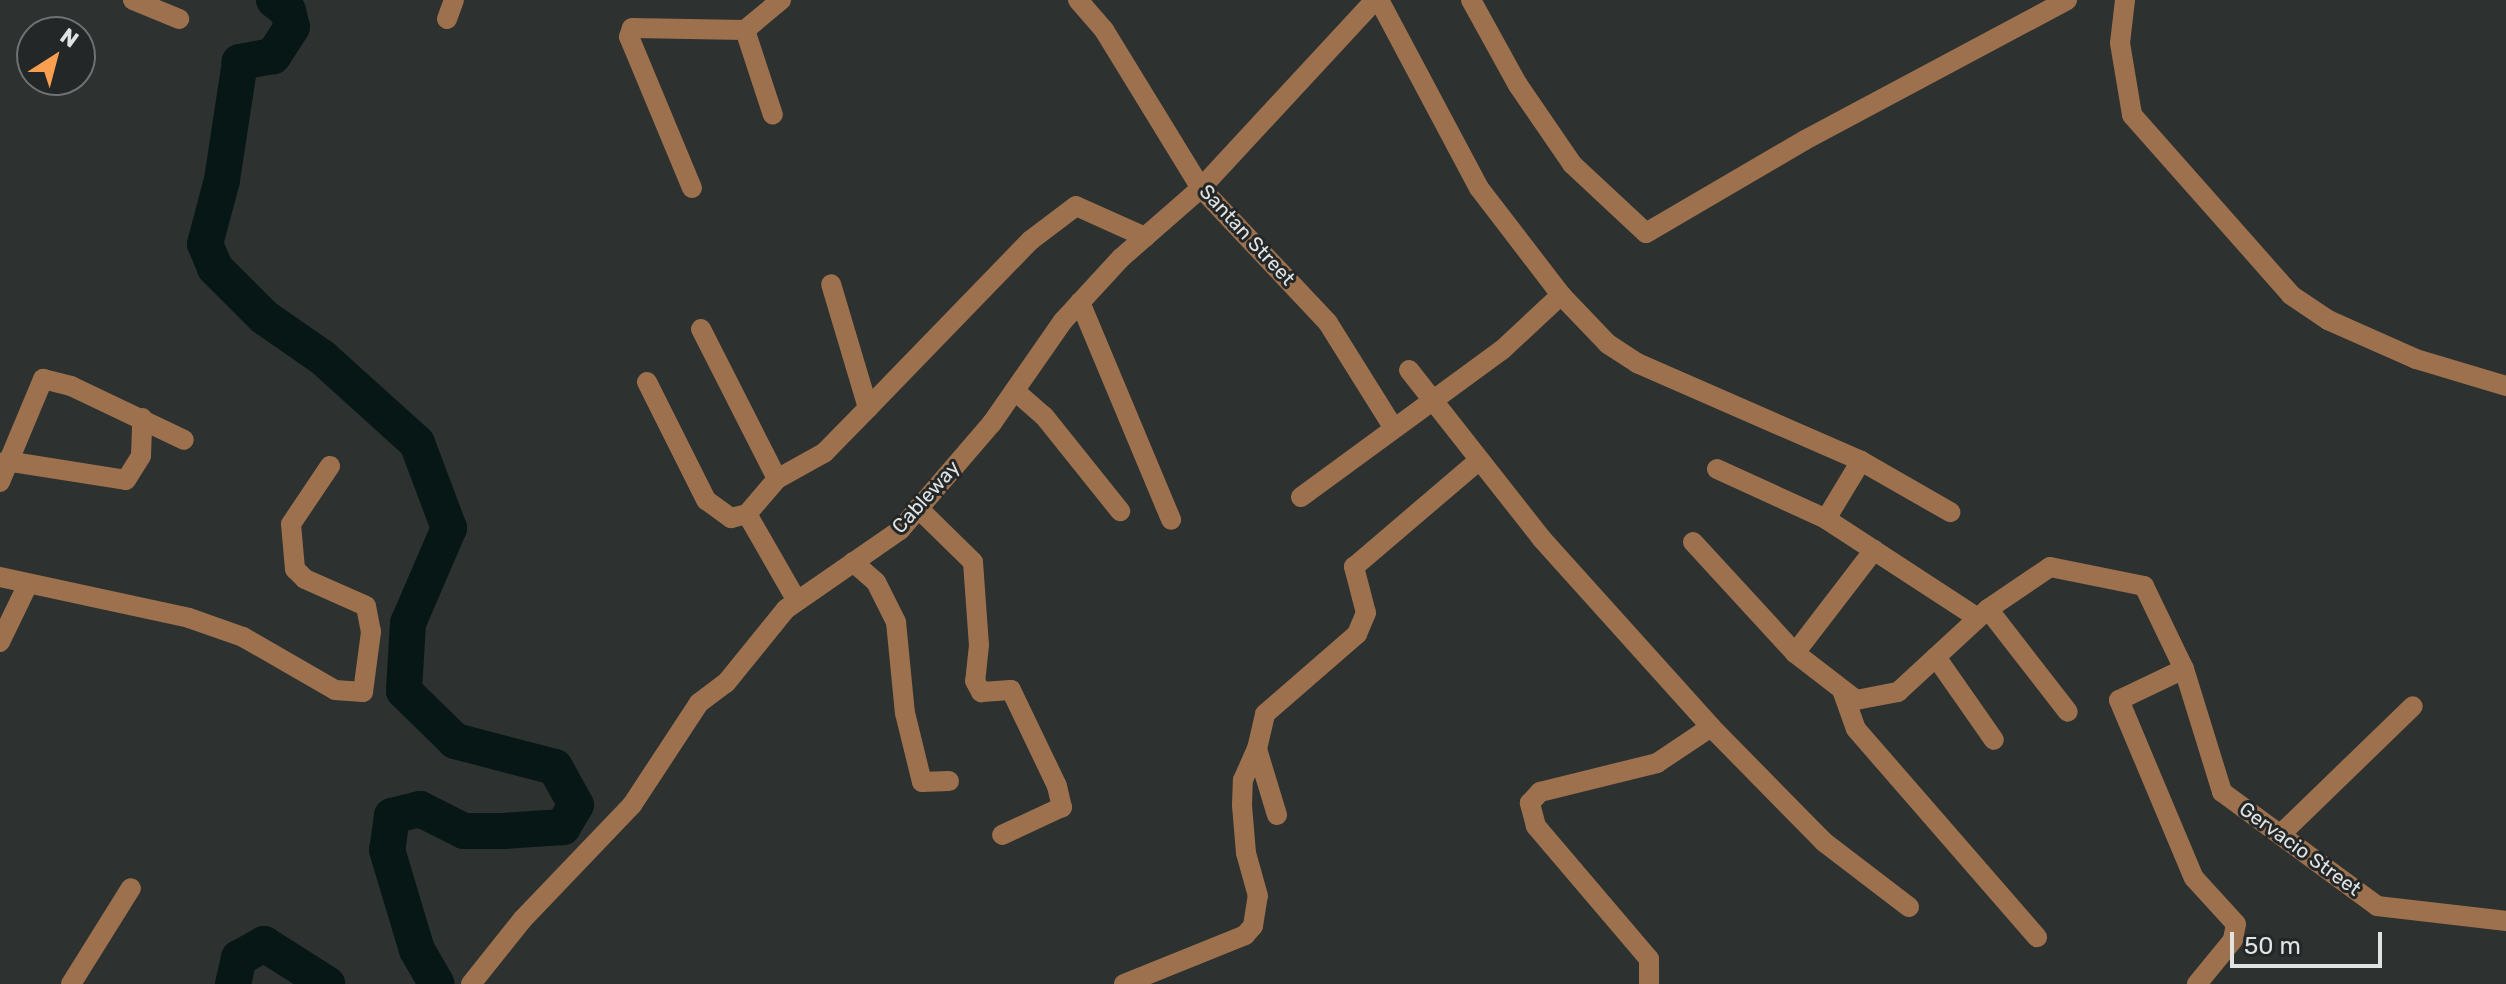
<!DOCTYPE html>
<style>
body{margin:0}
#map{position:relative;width:2506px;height:984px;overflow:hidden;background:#2d3130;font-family:Rubik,sans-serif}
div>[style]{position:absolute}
.river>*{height:36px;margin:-18px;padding:0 18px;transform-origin:18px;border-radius:18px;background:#071716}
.minor>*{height:20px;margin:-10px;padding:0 10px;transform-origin:10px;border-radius:10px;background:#9d714d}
span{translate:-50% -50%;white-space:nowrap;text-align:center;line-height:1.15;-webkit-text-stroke:6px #232727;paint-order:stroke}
.street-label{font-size:20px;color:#e1e3e3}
.north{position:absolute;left:16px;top:16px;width:80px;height:80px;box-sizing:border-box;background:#232727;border:2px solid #6f7272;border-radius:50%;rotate:36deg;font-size:22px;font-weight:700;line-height:32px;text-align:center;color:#e1e3e3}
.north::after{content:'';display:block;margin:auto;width:28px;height:36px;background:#fa9f4f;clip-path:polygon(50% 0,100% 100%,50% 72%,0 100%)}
.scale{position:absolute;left:2230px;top:932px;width:152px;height:36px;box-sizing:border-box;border:4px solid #e1e3e3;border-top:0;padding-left:10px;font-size:24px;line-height:28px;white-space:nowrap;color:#e1e3e3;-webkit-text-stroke:6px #232727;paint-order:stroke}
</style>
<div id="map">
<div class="river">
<i style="left:274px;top:0;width:18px;rotate:38deg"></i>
<i style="left:288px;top:11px;width:16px;rotate:76deg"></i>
<i style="left:292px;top:27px;width:35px;rotate:123deg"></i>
<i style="left:273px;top:56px;width:34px;rotate:170deg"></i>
<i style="left:240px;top:62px;width:119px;rotate:98.7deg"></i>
<i style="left:222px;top:180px;width:66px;rotate:104.9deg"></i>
<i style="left:205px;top:244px;width:26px;rotate:67deg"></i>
<i style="left:215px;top:268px;width:69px;rotate:45deg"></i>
<i style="left:264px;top:317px;width:72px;rotate:34.8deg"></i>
<i style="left:323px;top:358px;width:127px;rotate:42.1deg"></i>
<i style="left:417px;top:443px;width:91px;rotate:69.4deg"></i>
<i style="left:449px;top:528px;width:103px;rotate:113.3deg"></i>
<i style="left:408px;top:623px;width:68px;rotate:93.4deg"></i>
<i style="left:404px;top:691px;width:71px;rotate:44.4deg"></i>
<i style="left:455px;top:741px;width:103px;rotate:14.6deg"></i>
<i style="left:555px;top:767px;width:43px;rotate:61.1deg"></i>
<i style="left:576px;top:805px;width:26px;rotate:121deg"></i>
<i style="left:563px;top:827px;width:60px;rotate:176.2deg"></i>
<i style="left:503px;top:831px;width:39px;rotate:180deg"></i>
<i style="left:464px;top:831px;width:49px;rotate:-153.4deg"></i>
<i style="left:420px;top:809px;width:29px;rotate:166deg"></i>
<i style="left:392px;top:816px;width:34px;rotate:98deg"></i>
<i style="left:387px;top:850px;width:104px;rotate:73.3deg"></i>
<i style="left:417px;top:950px;width:39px;rotate:60deg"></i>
<i style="left:233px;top:984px;width:27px;rotate:-77deg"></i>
<i style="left:239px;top:958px;width:29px;rotate:-29deg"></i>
<i style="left:264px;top:944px;width:75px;rotate:32.4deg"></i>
</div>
<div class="minor">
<i style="left:133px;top:0;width:50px;rotate:22.4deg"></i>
<i style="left:1078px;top:0;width:40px;rotate:49deg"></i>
<i style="left:1104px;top:30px;width:185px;rotate:58.5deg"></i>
<i style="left:1201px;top:188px;width:185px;rotate:46.7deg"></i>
<i style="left:1328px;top:323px;width:123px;rotate:58deg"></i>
<i style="left:1379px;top:0;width:213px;rotate:62deg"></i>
<i style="left:1479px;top:188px;width:135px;rotate:52.5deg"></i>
<i style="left:1561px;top:295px;width:68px;rotate:46.2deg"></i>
<i style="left:1608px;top:344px;width:35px;rotate:33deg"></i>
<i style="left:1637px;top:363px;width:244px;rotate:23.6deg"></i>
<i style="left:1861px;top:461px;width:103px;rotate:29.8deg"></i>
<i style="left:1471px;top:0;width:97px;rotate:61.1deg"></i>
<i style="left:1518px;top:85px;width:96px;rotate:55.6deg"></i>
<i style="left:1572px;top:164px;width:101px;rotate:43deg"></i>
<i style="left:1646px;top:233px;width:184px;rotate:-30.3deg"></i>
<i style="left:1805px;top:140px;width:297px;rotate:-28.1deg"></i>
<i style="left:2125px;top:0;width:43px;rotate:96.6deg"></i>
<i style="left:2120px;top:43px;width:73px;rotate:80.5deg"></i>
<i style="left:2132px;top:115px;width:240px;rotate:48.5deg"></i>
<i style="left:2291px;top:295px;width:45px;rotate:34deg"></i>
<i style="left:2328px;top:320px;width:96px;rotate:23.9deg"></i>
<i style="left:2416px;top:359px;width:94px;rotate:16.7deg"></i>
<i style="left:447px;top:19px;width:20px;rotate:-70deg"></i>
<i style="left:745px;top:30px;width:89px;rotate:71.8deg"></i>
<i style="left:692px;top:188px;width:164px;rotate:-112.6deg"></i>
<i style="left:629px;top:37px;width:9px;rotate:-72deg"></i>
<i style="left:632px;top:28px;width:113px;rotate:1deg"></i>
<i style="left:745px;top:30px;width:47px;rotate:-39.8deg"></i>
<i style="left:1080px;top:302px;width:236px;rotate:67.3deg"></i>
<i style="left:701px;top:329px;width:168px;rotate:63.1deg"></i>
<i style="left:777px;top:479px;width:46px;rotate:130.6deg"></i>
<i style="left:747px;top:514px;width:100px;rotate:60.1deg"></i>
<i style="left:1409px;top:370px;width:214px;rotate:51.8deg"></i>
<i style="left:1541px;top:538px;width:254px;rotate:48deg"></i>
<i style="left:1711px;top:727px;width:161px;rotate:45.5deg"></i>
<i style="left:1824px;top:842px;width:107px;rotate:37.4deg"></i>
<i style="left:647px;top:382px;width:132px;rotate:63.4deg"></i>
<i style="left:706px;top:500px;width:31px;rotate:36deg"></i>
<i style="left:731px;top:518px;width:16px;rotate:-14deg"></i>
<i style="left:1015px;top:391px;width:38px;rotate:41deg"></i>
<i style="left:1044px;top:416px;width:122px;rotate:51.3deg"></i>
<i style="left:868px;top:408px;width:234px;rotate:-45.9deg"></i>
<i style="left:1031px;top:240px;width:56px;rotate:-37.1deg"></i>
<i style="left:1076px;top:206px;width:76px;rotate:24.2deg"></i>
<i style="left:6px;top:461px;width:121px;rotate:9deg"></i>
<i style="left:126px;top:480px;width:28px;rotate:-58deg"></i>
<i style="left:141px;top:456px;width:38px;rotate:-88deg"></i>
<i style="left:1717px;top:469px;width:120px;rotate:24.6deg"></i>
<i style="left:1826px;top:519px;width:181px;rotate:33.1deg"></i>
<i style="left:777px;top:479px;width:54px;rotate:-29deg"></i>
<i style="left:824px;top:453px;width:63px;rotate:-45.6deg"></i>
<i style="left:868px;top:408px;width:129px;rotate:-106.6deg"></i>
<i style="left:0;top:482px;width:112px;rotate:-67.3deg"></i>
<i style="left:43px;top:379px;width:29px;rotate:14deg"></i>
<i style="left:71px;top:386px;width:125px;rotate:25.5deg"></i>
<i style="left:1301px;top:497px;width:249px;rotate:-36.2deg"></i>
<i style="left:1502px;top:350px;width:81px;rotate:-43deg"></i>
<i style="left:918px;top:508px;width:77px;rotate:44.5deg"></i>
<i style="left:973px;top:562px;width:83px;rotate:85.9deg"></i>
<i style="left:979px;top:645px;width:36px;rotate:96deg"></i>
<i style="left:975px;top:681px;width:13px;rotate:61deg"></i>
<i style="left:981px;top:692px;width:30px;rotate:-4deg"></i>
<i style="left:1011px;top:690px;width:106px;rotate:64.4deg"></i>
<i style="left:1057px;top:786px;width:22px;rotate:77deg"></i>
<i style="left:1062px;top:807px;width:66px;rotate:155deg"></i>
<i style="left:1826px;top:519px;width:68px;rotate:-58.9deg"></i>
<i style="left:1693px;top:542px;width:151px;rotate:47.4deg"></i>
<i style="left:1795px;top:653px;width:77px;rotate:37.6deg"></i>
<i style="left:1856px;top:700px;width:43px;rotate:-10.8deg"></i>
<i style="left:1898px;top:692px;width:122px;rotate:-42.7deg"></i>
<i style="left:1988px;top:609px;width:75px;rotate:-34.1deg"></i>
<i style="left:2050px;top:567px;width:96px;rotate:11.4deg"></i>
<i style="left:2144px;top:586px;width:92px;rotate:64.3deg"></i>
<i style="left:2184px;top:669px;width:129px;rotate:72.8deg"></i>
<i style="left:2222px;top:792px;width:192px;rotate:36.3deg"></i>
<i style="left:2377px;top:906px;width:130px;rotate:6.6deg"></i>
<i style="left:853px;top:562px;width:30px;rotate:41deg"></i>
<i style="left:876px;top:582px;width:45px;rotate:63.4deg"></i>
<i style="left:896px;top:622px;width:91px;rotate:84.4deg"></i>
<i style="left:905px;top:713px;width:71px;rotate:76.2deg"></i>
<i style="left:922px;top:782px;width:27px;rotate:-2deg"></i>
<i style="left:0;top:577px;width:193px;rotate:12.2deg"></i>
<i style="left:189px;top:618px;width:57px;rotate:19.4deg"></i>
<i style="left:243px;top:637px;width:106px;rotate:29.9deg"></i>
<i style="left:335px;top:690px;width:28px;rotate:4deg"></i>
<i style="left:363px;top:692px;width:61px;rotate:-82.4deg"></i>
<i style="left:371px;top:632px;width:26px;rotate:-101deg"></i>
<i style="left:366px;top:606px;width:67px;rotate:-156.1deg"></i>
<i style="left:305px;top:579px;width:14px;rotate:-135deg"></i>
<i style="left:295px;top:569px;width:45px;rotate:-95.1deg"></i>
<i style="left:291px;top:524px;width:70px;rotate:-56.1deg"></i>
<i style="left:1988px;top:609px;width:130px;rotate:52.2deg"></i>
<i style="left:0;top:642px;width:64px;rotate:-64.2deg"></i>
<i style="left:1795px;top:653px;width:130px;rotate:-52.5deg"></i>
<i style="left:1936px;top:657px;width:101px;rotate:55.1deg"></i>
<i style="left:2184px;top:669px;width:72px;rotate:154.5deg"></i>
<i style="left:2119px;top:700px;width:193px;rotate:67.2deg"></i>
<i style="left:2194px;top:878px;width:62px;rotate:47.6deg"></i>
<i style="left:2236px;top:924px;width:16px;rotate:101deg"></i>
<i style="left:2233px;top:940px;width:57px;rotate:129.3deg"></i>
<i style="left:1842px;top:690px;width:41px;rotate:70.3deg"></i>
<i style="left:1856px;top:729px;width:276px;rotate:49deg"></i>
<i style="left:1277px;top:815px;width:69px;rotate:-106.9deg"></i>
<i style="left:1257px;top:749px;width:36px;rotate:-77deg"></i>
<i style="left:1265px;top:714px;width:122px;rotate:-41deg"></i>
<i style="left:1357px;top:634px;width:23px;rotate:-67deg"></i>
<i style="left:1366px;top:613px;width:48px;rotate:-104.6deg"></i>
<i style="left:1354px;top:567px;width:162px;rotate:-40.5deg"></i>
<i style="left:2282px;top:833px;width:182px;rotate:-44.1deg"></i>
<i style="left:71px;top:984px;width:113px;rotate:-58deg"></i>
<i style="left:471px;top:984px;width:82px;rotate:-51.4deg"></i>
<i style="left:522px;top:920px;width:159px;rotate:-46.3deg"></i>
<i style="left:632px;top:805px;width:122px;rotate:-56.7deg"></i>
<i style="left:699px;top:703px;width:34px;rotate:-37deg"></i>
<i style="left:726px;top:683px;width:95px;rotate:-51deg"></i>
<i style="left:786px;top:609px;width:139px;rotate:-34.7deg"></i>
<i style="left:900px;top:530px;width:141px;rotate:-49.3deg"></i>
<i style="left:992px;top:423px;width:124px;rotate:-55.2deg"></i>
<i style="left:1063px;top:321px;width:86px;rotate:-47.4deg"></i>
<i style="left:1121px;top:258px;width:106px;rotate:-41.2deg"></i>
<i style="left:1201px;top:188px;width:256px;rotate:-47.2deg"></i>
<i style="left:1124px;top:984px;width:131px;rotate:-22deg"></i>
<i style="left:1245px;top:935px;width:12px;rotate:-48deg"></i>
<i style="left:1253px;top:926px;width:30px;rotate:-81deg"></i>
<i style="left:1258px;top:896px;width:45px;rotate:-105.6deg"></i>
<i style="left:1246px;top:853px;width:48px;rotate:-94.8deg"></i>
<i style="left:1242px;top:805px;width:25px;rotate:-88deg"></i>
<i style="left:1243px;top:780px;width:34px;rotate:-66deg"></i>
<i style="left:1649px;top:984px;width:25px;rotate:-90deg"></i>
<i style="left:1649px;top:959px;width:175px;rotate:-130.4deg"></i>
<i style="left:1536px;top:826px;width:24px;rotate:-105deg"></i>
<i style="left:1530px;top:803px;width:15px;rotate:-48deg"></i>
<i style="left:1540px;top:792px;width:121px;rotate:-13.9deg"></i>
<i style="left:1657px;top:763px;width:65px;rotate:-33.7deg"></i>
</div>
<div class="street-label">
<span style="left:1247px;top:235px;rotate:47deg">Santan Street</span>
<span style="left:926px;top:497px;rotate:-48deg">Cableway</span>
<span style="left:2300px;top:849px;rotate:36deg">Gervacio Street</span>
</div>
<div class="north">N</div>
<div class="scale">50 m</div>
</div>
